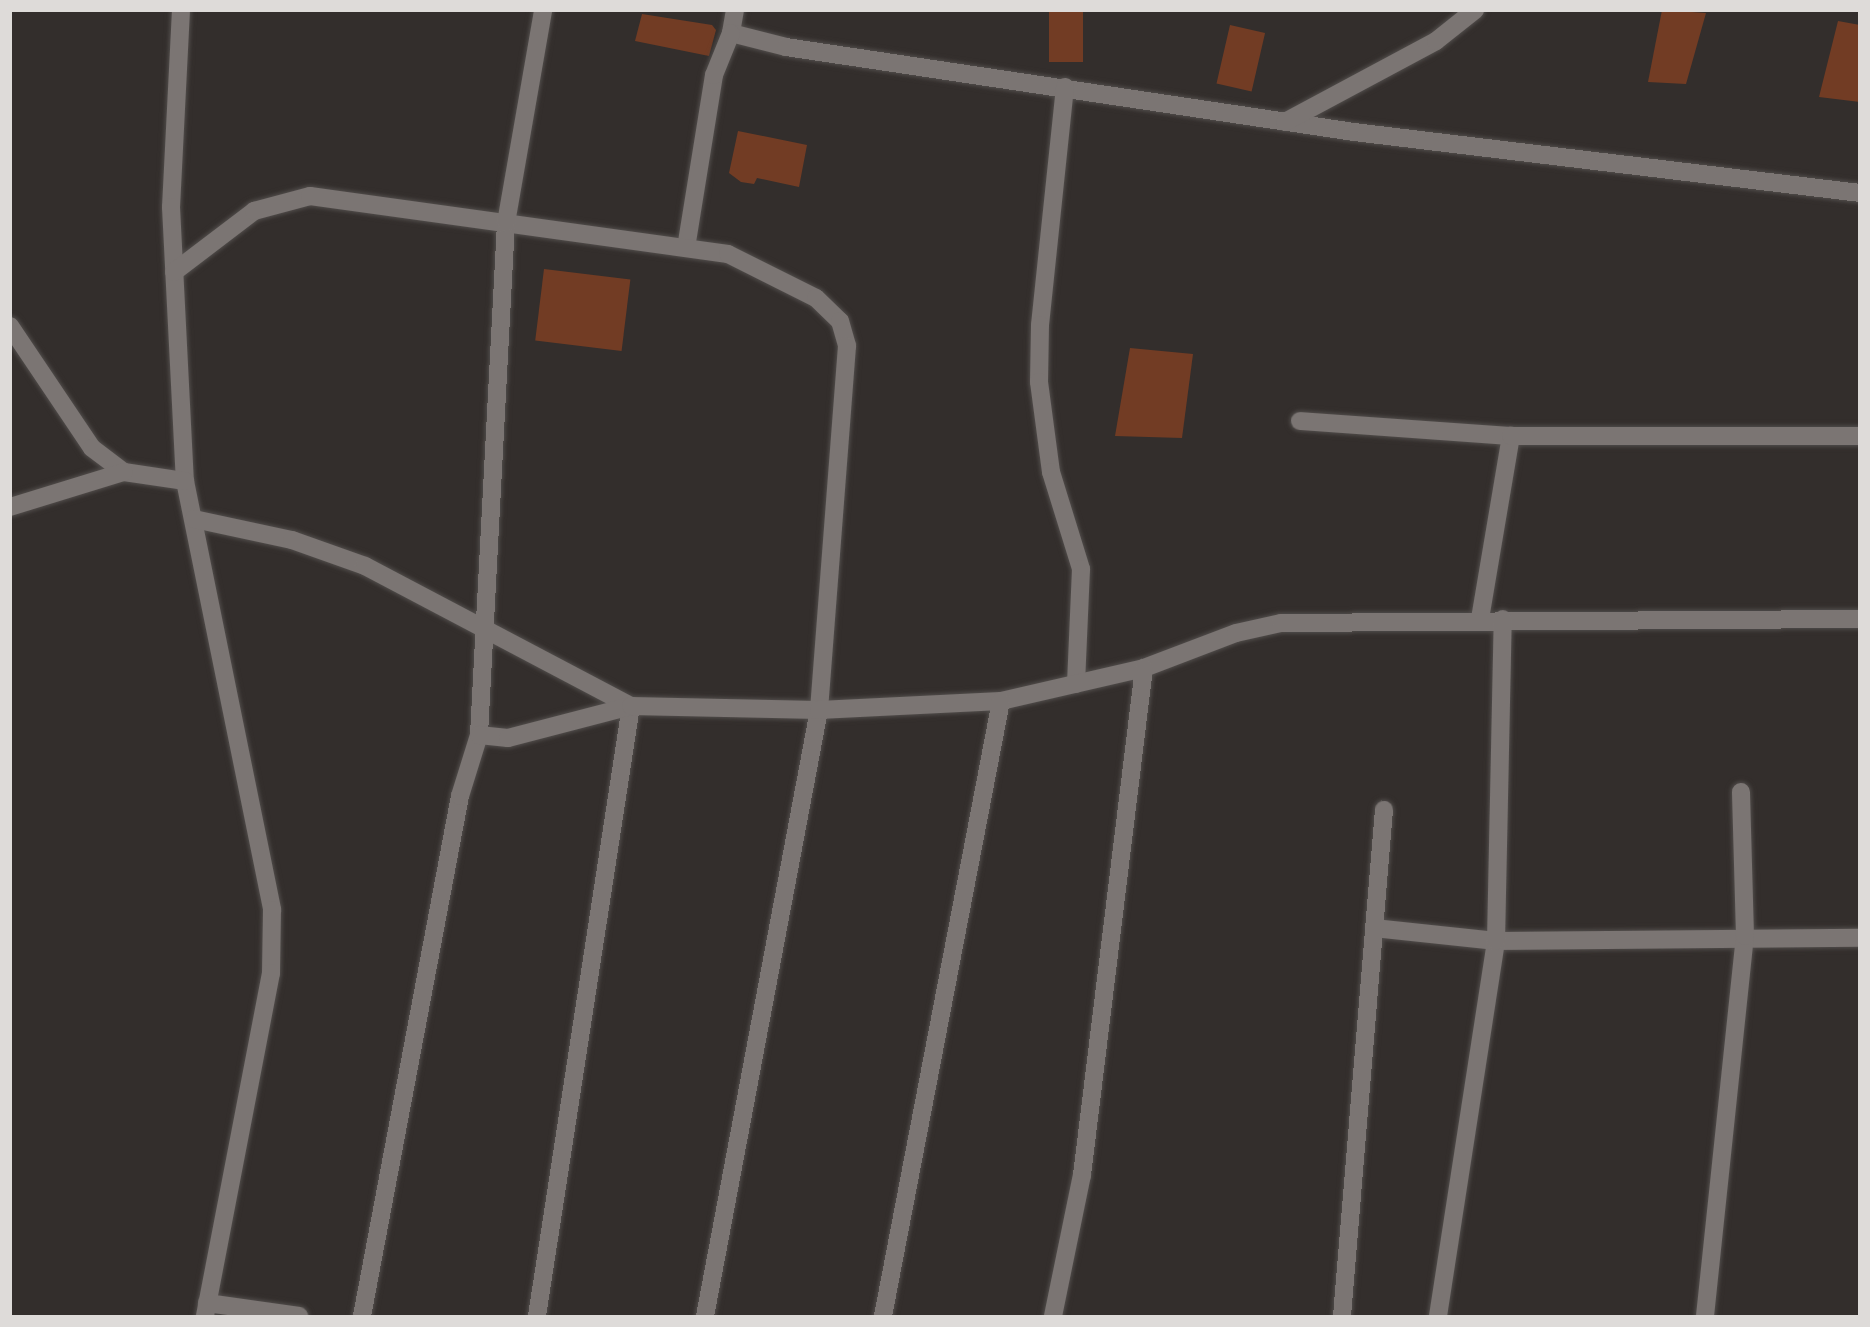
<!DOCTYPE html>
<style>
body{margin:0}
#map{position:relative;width:1870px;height:1327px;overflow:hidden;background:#332e2c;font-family:Bitter,serif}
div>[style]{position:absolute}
.building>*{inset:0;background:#723c24;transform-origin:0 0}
.roads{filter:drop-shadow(0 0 2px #514d4b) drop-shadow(0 0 2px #514d4b)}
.street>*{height:18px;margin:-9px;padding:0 9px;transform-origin:9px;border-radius:9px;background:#7b7573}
span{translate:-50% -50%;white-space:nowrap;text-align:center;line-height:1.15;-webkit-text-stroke:5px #191716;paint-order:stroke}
.frame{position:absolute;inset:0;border:12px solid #dedbd9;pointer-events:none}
</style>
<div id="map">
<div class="building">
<i style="left:1049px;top:10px;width:34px;height:52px"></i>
<i style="clip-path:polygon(1662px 10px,1706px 13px,1686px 84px,1648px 82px)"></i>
<i style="clip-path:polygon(642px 14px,712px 25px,716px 30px,709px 56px,635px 41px)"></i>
<i style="clip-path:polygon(1838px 21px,1860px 25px,1860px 102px,1819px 97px)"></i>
<i style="left:1230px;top:25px;width:36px;height:60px;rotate:13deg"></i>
<i style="clip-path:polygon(738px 131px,807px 145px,799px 187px,757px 178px,754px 184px,741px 182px,729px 173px)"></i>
<i style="left:544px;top:269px;width:87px;height:72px;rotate:7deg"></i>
<i style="clip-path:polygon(1130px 348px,1193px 354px,1182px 438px,1115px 436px)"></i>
</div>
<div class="roads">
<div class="street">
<i style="left:181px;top:10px;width:197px;rotate:92.9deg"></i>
<i style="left:171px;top:207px;width:274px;rotate:87.1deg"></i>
<i style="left:185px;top:481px;width:438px;rotate:78.5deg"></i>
<i style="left:272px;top:910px;width:63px;rotate:90.9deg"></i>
<i style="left:271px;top:973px;width:349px;rotate:100.9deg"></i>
<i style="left:735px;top:10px;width:23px;rotate:100deg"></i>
<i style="left:731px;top:33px;width:57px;rotate:14.3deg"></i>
<i style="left:786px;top:47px;width:574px;rotate:8.51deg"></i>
<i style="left:1354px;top:132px;width:510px;rotate:6.87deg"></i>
<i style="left:1065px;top:87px;width:239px;rotate:96deg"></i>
<i style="left:1040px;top:325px;width:57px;rotate:91deg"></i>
<i style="left:1039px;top:382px;width:91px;rotate:82.4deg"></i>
<i style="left:1051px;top:472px;width:102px;rotate:72.8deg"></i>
<i style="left:1081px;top:569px;width:115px;rotate:92.5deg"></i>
<i style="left:1285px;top:122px;width:171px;rotate:-28.2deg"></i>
<i style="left:1436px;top:41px;width:50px;rotate:-38.5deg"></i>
<i style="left:686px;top:248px;width:175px;rotate:-80.8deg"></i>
<i style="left:714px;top:75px;width:45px;rotate:-68deg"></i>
<i style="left:174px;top:272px;width:101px;rotate:-37.3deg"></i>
<i style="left:254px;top:211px;width:58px;rotate:-15deg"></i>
<i style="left:310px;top:196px;width:422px;rotate:7.9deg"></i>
<i style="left:728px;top:254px;width:98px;rotate:26.6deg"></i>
<i style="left:816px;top:298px;width:33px;rotate:44deg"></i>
<i style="left:840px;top:321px;width:26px;rotate:74deg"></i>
<i style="left:847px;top:346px;width:365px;rotate:94.4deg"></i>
<i style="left:819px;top:710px;width:617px;rotate:100.65deg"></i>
<i style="left:10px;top:326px;width:147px;rotate:56.1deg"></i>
<i style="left:92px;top:448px;width:40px;rotate:37deg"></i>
<i style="left:124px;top:472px;width:62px;rotate:8.4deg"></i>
<i style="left:1300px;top:421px;width:212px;rotate:4.1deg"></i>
<i style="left:10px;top:507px;width:119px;rotate:-17.1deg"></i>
<i style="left:194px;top:519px;width:100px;rotate:12.1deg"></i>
<i style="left:292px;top:540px;width:77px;rotate:19.6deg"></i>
<i style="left:365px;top:566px;width:301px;rotate:27.8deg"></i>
<i style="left:631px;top:706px;width:617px;rotate:98.76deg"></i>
<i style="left:1480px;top:619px;width:186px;rotate:-80.4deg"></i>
<i style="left:1511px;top:436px;width:349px"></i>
<i style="left:479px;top:735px;width:513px;rotate:-86.98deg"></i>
<i style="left:506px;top:223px;width:216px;rotate:-80.1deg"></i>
<i style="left:1374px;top:928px;width:123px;rotate:6.1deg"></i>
<i style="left:1496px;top:941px;width:364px;rotate:-0.5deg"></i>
<i style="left:207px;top:1303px;width:93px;rotate:8deg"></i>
<i style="left:362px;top:1316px;width:529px;rotate:-79.33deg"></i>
<i style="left:460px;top:796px;width:64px;rotate:-72.7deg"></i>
<i style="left:479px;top:735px;width:29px;rotate:6deg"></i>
<i style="left:508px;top:738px;width:127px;rotate:-14.6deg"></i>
<i style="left:631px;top:706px;width:188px;rotate:1.2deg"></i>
<i style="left:819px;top:710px;width:182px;rotate:-2.8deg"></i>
<i style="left:1001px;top:701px;width:147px;rotate:-13deg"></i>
<i style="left:1144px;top:668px;width:98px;rotate:-20.8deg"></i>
<i style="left:1236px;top:633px;width:46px;rotate:-12.5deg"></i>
<i style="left:1281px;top:623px;width:579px;rotate:-0.4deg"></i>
<i style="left:883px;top:1316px;width:626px;rotate:-79.14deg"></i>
<i style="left:1053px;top:1316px;width:144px;rotate:-78.4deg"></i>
<i style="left:1082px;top:1175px;width:511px;rotate:-83.03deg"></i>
<i style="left:1342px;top:1316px;width:508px;rotate:-85.26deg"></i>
<i style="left:1438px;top:1316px;width:379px;rotate:-81.2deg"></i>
<i style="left:1496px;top:941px;width:322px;rotate:-88.8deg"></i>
<i style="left:1705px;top:1316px;width:382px;rotate:-84deg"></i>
<i style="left:1745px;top:936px;width:144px;rotate:-91.6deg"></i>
</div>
</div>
<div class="frame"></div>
</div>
